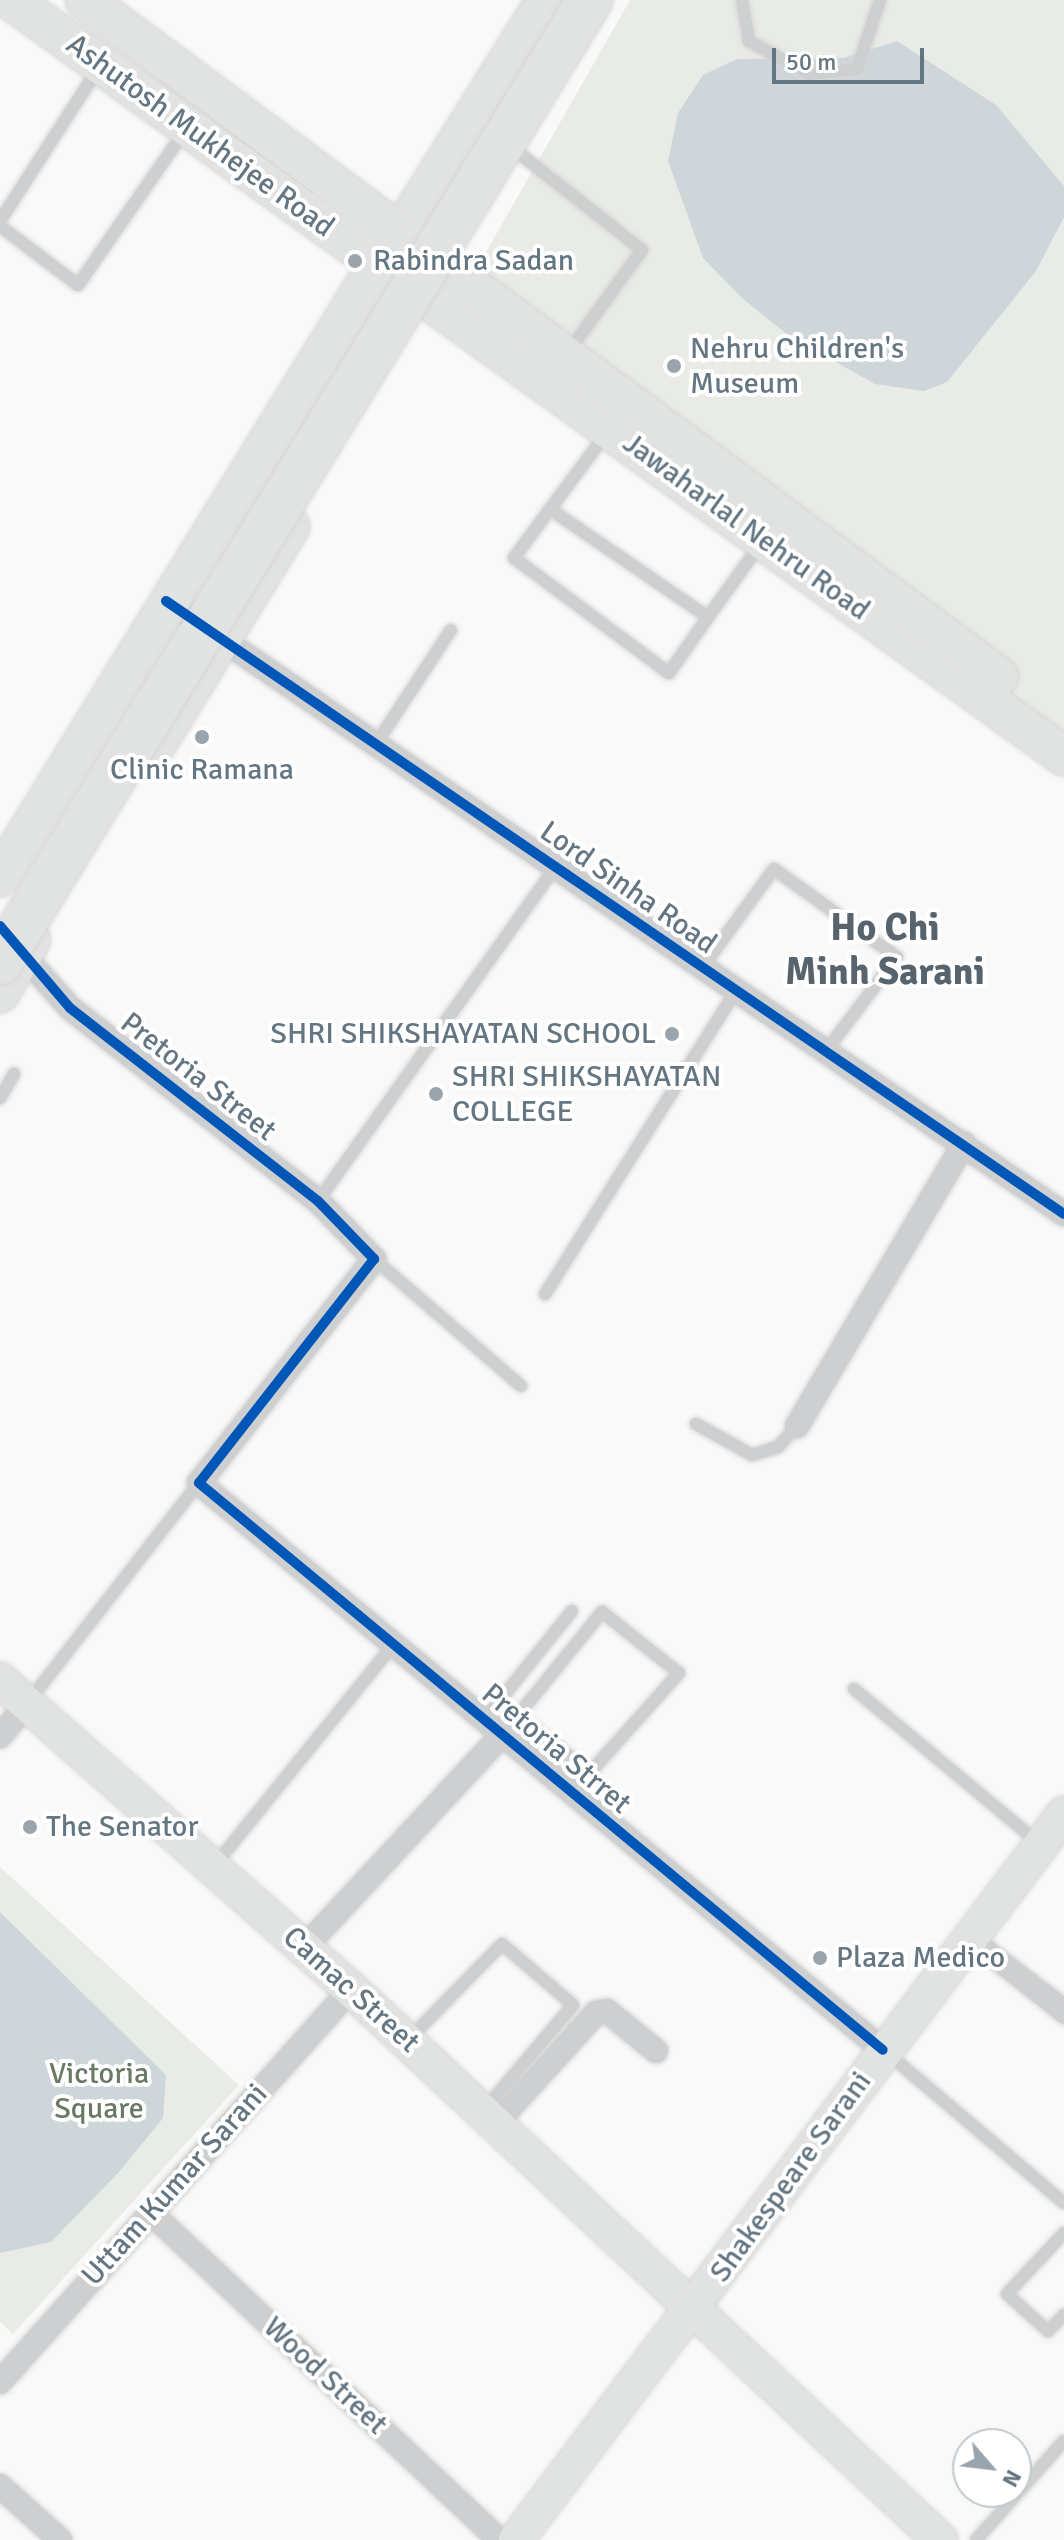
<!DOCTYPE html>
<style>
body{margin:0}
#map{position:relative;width:1064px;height:2540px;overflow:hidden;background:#f9f9f9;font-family:Signika,sans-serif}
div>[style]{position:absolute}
.green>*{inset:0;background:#e8ebe6}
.water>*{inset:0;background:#ced6d9}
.roads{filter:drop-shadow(0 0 2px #d5d6d7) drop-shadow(0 0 2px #d5d6d7)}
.lane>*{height:12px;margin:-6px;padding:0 6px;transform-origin:6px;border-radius:6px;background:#cecfd0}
.street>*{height:24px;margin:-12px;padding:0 12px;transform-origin:12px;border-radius:12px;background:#cecfd0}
.secondary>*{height:34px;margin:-17px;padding:0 17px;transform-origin:17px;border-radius:17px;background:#e1e2e2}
.primary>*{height:38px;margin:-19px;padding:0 19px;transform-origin:19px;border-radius:19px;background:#e1e2e2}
.bridges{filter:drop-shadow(0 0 2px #d5d6d6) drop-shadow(0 0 2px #d5d6d6)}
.highway-bridge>*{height:44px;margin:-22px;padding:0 22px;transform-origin:22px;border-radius:22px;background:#e1e2e2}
.cycleway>*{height:10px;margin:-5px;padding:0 5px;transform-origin:5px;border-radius:5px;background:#0057b8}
.dots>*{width:22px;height:22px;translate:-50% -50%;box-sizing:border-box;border:4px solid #fff;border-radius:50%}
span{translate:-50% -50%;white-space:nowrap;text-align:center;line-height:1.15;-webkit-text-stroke:8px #fff;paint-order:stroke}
.street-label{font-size:30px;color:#657683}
.poi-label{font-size:30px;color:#657683}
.left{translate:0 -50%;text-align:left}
.right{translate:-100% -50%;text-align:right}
.park-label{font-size:30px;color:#687a64}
.district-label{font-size:38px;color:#57646e;font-weight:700}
.north{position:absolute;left:952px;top:2428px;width:80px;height:80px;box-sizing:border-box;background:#fff;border:2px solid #c1c8cd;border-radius:50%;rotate:118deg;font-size:22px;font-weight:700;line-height:32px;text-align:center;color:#657683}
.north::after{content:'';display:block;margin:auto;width:28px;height:36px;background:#99a4ac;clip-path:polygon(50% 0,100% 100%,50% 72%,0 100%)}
.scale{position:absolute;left:772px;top:48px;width:152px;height:36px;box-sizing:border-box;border:4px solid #657683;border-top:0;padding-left:10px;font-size:24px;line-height:28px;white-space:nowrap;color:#657683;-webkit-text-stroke:6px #fff;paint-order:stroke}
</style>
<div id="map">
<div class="green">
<i style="clip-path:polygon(630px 0,1064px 0,1064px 739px,462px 294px)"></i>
<i style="clip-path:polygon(0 1867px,239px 2085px,13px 2334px,0 2322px)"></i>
</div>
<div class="water">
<i style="clip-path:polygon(897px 41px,996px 105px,1064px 186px,1064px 217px,1036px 271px,947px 382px,924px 391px,875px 384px,788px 335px,743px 299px,703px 258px,668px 161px,678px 113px,703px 75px,737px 59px,844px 58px)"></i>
<i style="clip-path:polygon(0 1912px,166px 2075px,163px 2118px,119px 2172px,51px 2242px,0 2253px)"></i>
</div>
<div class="roads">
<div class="lane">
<i style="left:742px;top:0;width:42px;rotate:80.3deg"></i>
<i style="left:749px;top:41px;width:68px;rotate:28.8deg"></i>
<i style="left:809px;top:74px;width:48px;rotate:-5.9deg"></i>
<i style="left:857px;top:69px;width:73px;rotate:-71.6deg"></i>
<i style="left:520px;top:154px;width:155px;rotate:38.2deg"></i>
<i style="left:642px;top:250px;width:125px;rotate:125.9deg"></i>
<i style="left:0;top:221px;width:181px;rotate:-57.2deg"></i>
<i style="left:0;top:226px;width:98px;rotate:37.1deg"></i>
<i style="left:78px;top:285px;width:190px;rotate:-55.3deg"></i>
<i style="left:606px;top:434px;width:94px;rotate:126.7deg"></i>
<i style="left:550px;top:509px;width:191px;rotate:34.4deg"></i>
<i style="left:708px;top:617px;width:89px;rotate:-54.2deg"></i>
<i style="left:550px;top:509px;width:61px;rotate:126.3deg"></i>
<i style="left:514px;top:558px;width:193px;rotate:36.6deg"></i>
<i style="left:669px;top:673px;width:68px;rotate:-55.1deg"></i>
<i style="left:376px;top:744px;width:136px;rotate:-56.7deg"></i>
<i style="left:702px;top:968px;width:122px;rotate:-54deg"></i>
<i style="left:774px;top:869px;width:151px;rotate:35.6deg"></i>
<i style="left:897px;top:957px;width:118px;rotate:127.1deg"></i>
<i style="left:0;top:1098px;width:28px;rotate:-60deg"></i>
<i style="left:318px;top:1201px;width:410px;rotate:-54.6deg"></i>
<i style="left:374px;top:1259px;width:194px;rotate:40.8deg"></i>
<i style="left:545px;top:1294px;width:358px;rotate:-57.8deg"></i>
<i style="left:696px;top:1424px;width:64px;rotate:29deg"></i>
<i style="left:752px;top:1455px;width:27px;rotate:-17deg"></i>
<i style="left:778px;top:1447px;width:28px;rotate:-48deg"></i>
<i style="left:854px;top:1689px;width:241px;rotate:39.8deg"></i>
<i style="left:29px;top:1701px;width:276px;rotate:-52.1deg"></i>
<i style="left:519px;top:1717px;width:93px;rotate:38deg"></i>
<i style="left:484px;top:1720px;width:140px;rotate:-51.1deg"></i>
<i style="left:502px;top:1735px;width:159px;rotate:-50.9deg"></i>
<i style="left:602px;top:1612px;width:98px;rotate:38.4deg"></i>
<i style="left:679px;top:1673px;width:162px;rotate:131.8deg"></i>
<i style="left:214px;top:1866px;width:284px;rotate:-51deg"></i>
<i style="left:975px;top:1936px;width:112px;rotate:37.4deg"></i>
<i style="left:969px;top:1943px;width:121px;rotate:38.3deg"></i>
<i style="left:409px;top:2039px;width:133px;rotate:-45.6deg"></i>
<i style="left:502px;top:1944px;width:94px;rotate:40.7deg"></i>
<i style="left:573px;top:2005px;width:139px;rotate:130.3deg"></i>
<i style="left:886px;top:2052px;width:233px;rotate:40.3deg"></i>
<i style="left:1064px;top:2233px;width:83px;rotate:133.1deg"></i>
<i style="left:1007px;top:2294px;width:55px;rotate:42.1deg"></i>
<i style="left:1048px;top:2331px;width:23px;rotate:-45deg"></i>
<i style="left:976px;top:2540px;width:132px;rotate:-48.4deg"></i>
</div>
<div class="street">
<i style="left:166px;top:601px;width:1087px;rotate:34.32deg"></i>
<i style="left:16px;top:947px;width:81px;rotate:48.5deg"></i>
<i style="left:70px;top:1008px;width:314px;rotate:37.9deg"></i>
<i style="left:318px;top:1201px;width:81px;rotate:46deg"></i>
<i style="left:374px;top:1259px;width:284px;rotate:128deg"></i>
<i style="left:199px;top:1483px;width:888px;rotate:39.66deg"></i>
<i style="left:797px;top:1426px;width:328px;rotate:-59.4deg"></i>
<i style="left:0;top:1736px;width:40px;rotate:-50deg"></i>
<i style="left:304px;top:1948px;width:291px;rotate:-47.1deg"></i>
<i style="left:496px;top:2123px;width:149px;rotate:-47.7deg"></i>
<i style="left:596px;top:2013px;width:11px;rotate:-10deg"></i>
<i style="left:607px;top:2011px;width:63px;rotate:39.2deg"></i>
<i style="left:150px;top:2212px;width:479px;rotate:43.2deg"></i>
<i style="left:0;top:2382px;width:527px;rotate:-48.23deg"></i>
<i style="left:0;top:2486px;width:81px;rotate:42deg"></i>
</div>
<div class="secondary">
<i style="left:401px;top:229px;width:270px;rotate:-58deg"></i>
<i style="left:0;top:1680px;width:468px;rotate:41.4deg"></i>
<i style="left:351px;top:1989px;width:807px;rotate:43.09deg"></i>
<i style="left:516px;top:2540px;width:910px;rotate:-52.95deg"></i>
</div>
<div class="primary">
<i style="left:11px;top:0;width:1296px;rotate:35.68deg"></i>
<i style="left:85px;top:0;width:1137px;rotate:36.53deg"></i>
<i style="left:157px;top:743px;width:254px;rotate:-58.4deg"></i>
<i style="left:0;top:877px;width:745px;rotate:-58.34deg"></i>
<i style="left:0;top:993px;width:61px;rotate:-59.7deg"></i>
</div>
</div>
<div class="bridges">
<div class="highway-bridge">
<i style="left:0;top:962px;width:1129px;rotate:-58.48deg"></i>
</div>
</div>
<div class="cycleway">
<i style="left:166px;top:601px;width:1087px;rotate:34.32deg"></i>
<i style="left:0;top:926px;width:108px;rotate:49.5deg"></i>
<i style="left:70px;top:1008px;width:314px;rotate:37.9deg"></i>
<i style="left:318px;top:1201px;width:81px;rotate:46deg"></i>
<i style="left:374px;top:1259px;width:284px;rotate:128deg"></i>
<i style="left:199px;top:1483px;width:888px;rotate:39.66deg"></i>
</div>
<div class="dots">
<i style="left:355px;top:261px;background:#99a4ac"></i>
<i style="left:674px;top:366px;background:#99a4ac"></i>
<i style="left:202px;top:737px;background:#99a4ac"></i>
<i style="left:672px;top:1034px;background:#99a4ac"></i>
<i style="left:436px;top:1094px;background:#99a4ac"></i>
<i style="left:30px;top:1827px;background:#99a4ac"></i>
<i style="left:820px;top:1958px;background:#99a4ac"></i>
</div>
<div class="street-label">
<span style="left:200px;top:136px;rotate:36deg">Ashutosh Mukhejee Road</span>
<span style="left:746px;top:527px;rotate:36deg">Jawaharlal Nehru Road</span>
<span style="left:628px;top:888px;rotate:35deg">Lord Sinha Road</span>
<span style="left:198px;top:1077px;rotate:38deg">Pretoria Street</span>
<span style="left:556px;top:1749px;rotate:40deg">Pretoria Strret</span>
<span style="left:351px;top:1990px;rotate:42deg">Camac Street</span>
<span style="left:791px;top:2177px;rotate:-54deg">Shakespeare Sarani</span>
<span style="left:175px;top:2185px;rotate:-48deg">Uttam Kumar Sarani</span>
<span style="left:325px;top:2376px;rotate:43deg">Wood Street</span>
</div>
<div class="poi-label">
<span class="left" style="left:373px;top:261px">Rabindra Sadan</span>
<span class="left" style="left:690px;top:366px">Nehru Children's<br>Museum</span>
<span style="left:202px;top:770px">Clinic Ramana</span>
<span class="right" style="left:656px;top:1034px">SHRI SHIKSHAYATAN SCHOOL</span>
<span class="left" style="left:452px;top:1094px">SHRI SHIKSHAYATAN<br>COLLEGE</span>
<span class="left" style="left:46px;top:1827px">The Senator</span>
<span class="left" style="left:836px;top:1958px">Plaza Medico</span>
</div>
<div class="park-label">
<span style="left:99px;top:2091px">Victoria<br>Square</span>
</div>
<div class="district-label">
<span style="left:885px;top:950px">Ho Chi<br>Minh Sarani</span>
</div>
<div class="north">N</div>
<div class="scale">50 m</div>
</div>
